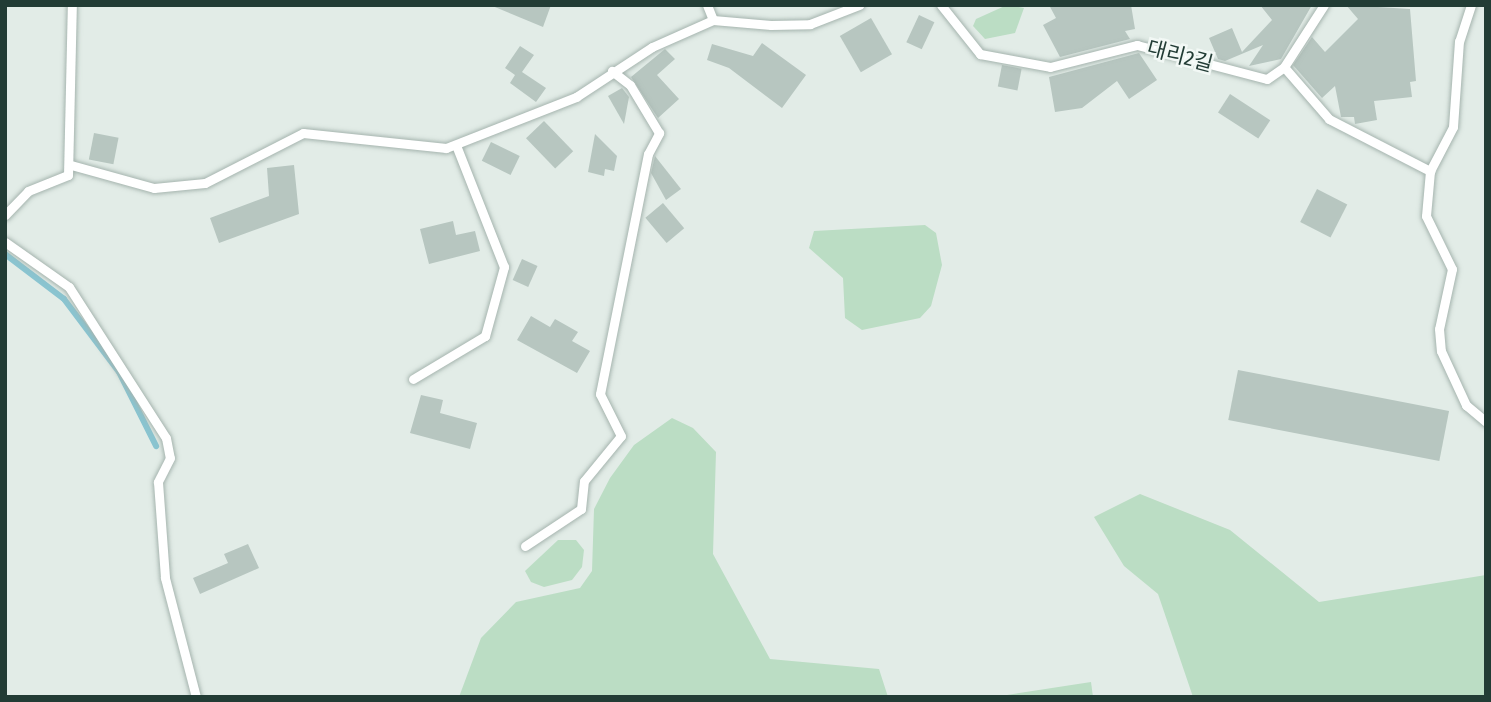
<!DOCTYPE html>
<meta charset="utf-8">
<style>
body{margin:0}
#map{position:relative;width:1491px;height:702px;overflow:hidden;background:#e2ece7;font-family:"Fira Sans Condensed","Noto Sans KR",sans-serif}
div>[style]{position:absolute}
.green>*{inset:0;background:#bbddc4}
.stream>*{height:6px;margin:-3px;padding:0 3px;transform-origin:3px;border-radius:3px;background:#8ac4d0}
.building>*{inset:0;background:#b7c6c0;transform-origin:0 0}
.roads{filter:drop-shadow(0 0 2px #a5b4ae) drop-shadow(0 0 2px #a5b4ae)}
.lane>*{height:9px;margin:-4.5px;padding:0 4.5px;transform-origin:4.5px;border-radius:4.5px;background:#fff}
span{translate:-50% -50%;white-space:nowrap;text-align:center;line-height:1.15;-webkit-text-stroke:5px #f2f8f5;paint-order:stroke}
.street-label{font-size:21px;color:#223c35}
.frame{position:absolute;inset:0;border:7px solid #223c35;pointer-events:none}
</style>
<div id="map">
<div class="green">
<i style="clip-path:polygon(1007px 5px,1024px 8px,1015px 33px,985px 39px,973px 26px,976px 19px)"></i>
<i style="clip-path:polygon(925px 225px,936px 233px,942px 265px,931px 306px,920px 318px,862px 330px,845px 318px,843px 278px,809px 248px,814px 231px)"></i>
<i style="clip-path:polygon(672px 418px,693px 428px,716px 452px,713px 554px,770px 659px,879px 669px,888px 697px,459px 697px,481px 638px,516px 602px,580px 588px,592px 571px,594px 509px,610px 478px,634px 445px)"></i>
<i style="clip-path:polygon(1140px 494px,1230px 530px,1319px 602px,1486px 575px,1486px 697px,1193px 697px,1158px 594px,1124px 566px,1094px 517px)"></i>
<i style="clip-path:polygon(558px 540px,576px 540px,584px 550px,582px 567px,572px 580px,544px 587px,531px 582px,525px 571px)"></i>
<i style="clip-path:polygon(1091px 682px,1093px 697px,1002px 697px,1007px 695px)"></i>
</div>
<div class="stream">
<i style="left:5px;top:254px;width:74px;rotate:37.3deg"></i>
<i style="left:64px;top:299px;width:91px;rotate:53deg"></i>
<i style="left:119px;top:372px;width:83px;rotate:63.4deg"></i>
</div>
<div class="building">
<i style="clip-path:polygon(490px 5px,551px 5px,543px 27px)"></i>
<i style="clip-path:polygon(1049px 5px,1131px 5px,1135px 29px,1125px 31px,1130px 39px,1060px 57px,1043px 25px,1056px 18px)"></i>
<i style="clip-path:polygon(1260px 5px,1312px 5px,1281px 59px,1249px 66px,1263px 45px,1225px 61px,1218px 59px,1209px 38px,1232px 28px,1242px 52px,1272px 20px)"></i>
<i style="clip-path:polygon(1346px 5px,1410px 9px,1416px 81px,1410px 82px,1412px 97px,1374px 101px,1377px 120px,1355px 124px,1354px 117px,1341px 117px,1335px 86px,1322px 98px,1293px 65px,1312px 37px,1325px 52px,1358px 19px)"></i>
<i style="left:919px;top:15px;width:17px;height:30px;rotate:25deg"></i>
<i style="left:871px;top:18px;width:42px;height:36px;rotate:60deg"></i>
<i style="clip-path:polygon(762px 43px,806px 75px,782px 108px,729px 68px,707px 60px,712px 44px,753px 56px)"></i>
<i style="clip-path:polygon(520px 46px,534px 55px,522px 72px,546px 88px,536px 102px,510px 83px,515px 75px,505px 68px)"></i>
<i style="clip-path:polygon(665px 49px,675px 59px,657px 75px,679px 99px,658px 118px,631px 77px)"></i>
<i style="clip-path:polygon(1139px 53px,1157px 80px,1129px 99px,1117px 81px,1082px 108px,1055px 112px,1049px 77px)"></i>
<i style="left:1002px;top:65px;width:20px;height:22px;rotate:11deg"></i>
<i style="clip-path:polygon(622px 88px,629px 97px,624px 124px,608px 96px)"></i>
<i style="left:1230px;top:94px;width:48px;height:22px;rotate:33deg"></i>
<i style="left:544px;top:121px;width:42px;height:25px;rotate:46deg"></i>
<i style="left:94px;top:133px;width:25px;height:27px;rotate:11deg"></i>
<i style="clip-path:polygon(595px 134px,617px 156px,614px 171px,605px 169px,604px 176px,588px 172px)"></i>
<i style="left:491px;top:142px;width:32px;height:21px;rotate:26deg"></i>
<i style="clip-path:polygon(655px 156px,681px 189px,666px 200px,651px 173px)"></i>
<i style="clip-path:polygon(294px 165px,299px 214px,219px 243px,210px 218px,269px 196px,267px 168px)"></i>
<i style="left:1317px;top:189px;width:34px;height:37px;rotate:27deg"></i>
<i style="left:663px;top:203px;width:33px;height:23px;rotate:50deg"></i>
<i style="clip-path:polygon(453px 221px,456px 235px,475px 231px,480px 251px,429px 264px,420px 229px)"></i>
<i style="left:522px;top:259px;width:17px;height:23px;rotate:24deg"></i>
<i style="clip-path:polygon(531px 316px,550px 327px,555px 319px,578px 332px,572px 341px,590px 351px,577px 373px,517px 340px)"></i>
<i style="left:1238px;top:370px;width:215px;height:51px;rotate:11deg"></i>
<i style="clip-path:polygon(421px 395px,443px 400px,440px 413px,477px 423px,470px 449px,410px 433px)"></i>
<i style="clip-path:polygon(248px 544px,259px 568px,200px 594px,193px 578px,228px 563px,224px 554px)"></i>
</div>
<div class="roads">
<div class="lane">
<i style="left:707px;top:5px;width:16px;rotate:68deg"></i>
<i style="left:713px;top:20px;width:58px;rotate:4.9deg"></i>
<i style="left:771px;top:25px;width:39px;rotate:-1deg"></i>
<i style="left:810px;top:24px;width:53px;rotate:-21.2deg"></i>
<i style="left:941px;top:5px;width:63px;rotate:51.5deg"></i>
<i style="left:980px;top:54px;width:71px;rotate:10.5deg"></i>
<i style="left:1050px;top:67px;width:90px;rotate:-14.2deg"></i>
<i style="left:1137px;top:45px;width:134px;rotate:14.7deg"></i>
<i style="left:1267px;top:79px;width:21px;rotate:-35deg"></i>
<i style="left:1284px;top:67px;width:74px;rotate:-57.2deg"></i>
<i style="left:1471px;top:5px;width:38px;rotate:108deg"></i>
<i style="left:1459px;top:41px;width:86px;rotate:94deg"></i>
<i style="left:1453px;top:127px;width:50px;rotate:117.6deg"></i>
<i style="left:1430px;top:171px;width:45px;rotate:95.1deg"></i>
<i style="left:1426px;top:216px;width:59px;rotate:63.9deg"></i>
<i style="left:1452px;top:269px;width:61px;rotate:102.2deg"></i>
<i style="left:1439px;top:329px;width:22px;rotate:85deg"></i>
<i style="left:1441px;top:351px;width:60px;rotate:65.2deg"></i>
<i style="left:1466px;top:405px;width:26px;rotate:40deg"></i>
<i style="left:1284px;top:67px;width:69px;rotate:49.1deg"></i>
<i style="left:1329px;top:119px;width:114px;rotate:27.2deg"></i>
<i style="left:71px;top:165px;width:86px;rotate:15.5deg"></i>
<i style="left:154px;top:188px;width:51px;rotate:-5.6deg"></i>
<i style="left:205px;top:183px;width:110px;rotate:-27deg"></i>
<i style="left:303px;top:133px;width:144px;rotate:6deg"></i>
<i style="left:446px;top:148px;width:140px;rotate:-21.4deg"></i>
<i style="left:576px;top:97px;width:91px;rotate:-33.3deg"></i>
<i style="left:652px;top:47px;width:67px;rotate:-23.9deg"></i>
<i style="left:5px;top:215px;width:33px;rotate:-46deg"></i>
<i style="left:28px;top:191px;width:43px;rotate:-21.8deg"></i>
<i style="left:68px;top:175px;width:170px;rotate:-88.7deg"></i>
<i style="left:5px;top:242px;width:78px;rotate:35.1deg"></i>
<i style="left:69px;top:287px;width:179px;rotate:57.3deg"></i>
<i style="left:166px;top:438px;width:20px;rotate:79deg"></i>
<i style="left:170px;top:458px;width:27px;rotate:117deg"></i>
<i style="left:158px;top:482px;width:96px;rotate:85.8deg"></i>
<i style="left:165px;top:578px;width:123px;rotate:75.4deg"></i>
<i style="left:413px;top:379px;width:84px;rotate:-30.8deg"></i>
<i style="left:485px;top:336px;width:72px;rotate:-74.6deg"></i>
<i style="left:504px;top:267px;width:131px;rotate:-111.5deg"></i>
<i style="left:525px;top:546px;width:67px;rotate:-33.5deg"></i>
<i style="left:581px;top:509px;width:28px;rotate:-84deg"></i>
<i style="left:584px;top:481px;width:58px;rotate:-50.6deg"></i>
<i style="left:621px;top:436px;width:47px;rotate:-116.6deg"></i>
<i style="left:600px;top:394px;width:245px;rotate:-78.7deg"></i>
<i style="left:648px;top:154px;width:24px;rotate:-62deg"></i>
<i style="left:659px;top:133px;width:56px;rotate:-121.1deg"></i>
<i style="left:630px;top:85px;width:23px;rotate:-142deg"></i>
</div>
</div>
<div class="street-label">
<span style="left:1180px;top:56px;rotate:15deg">대리2길</span>
</div>
<div class="frame"></div>
</div>
